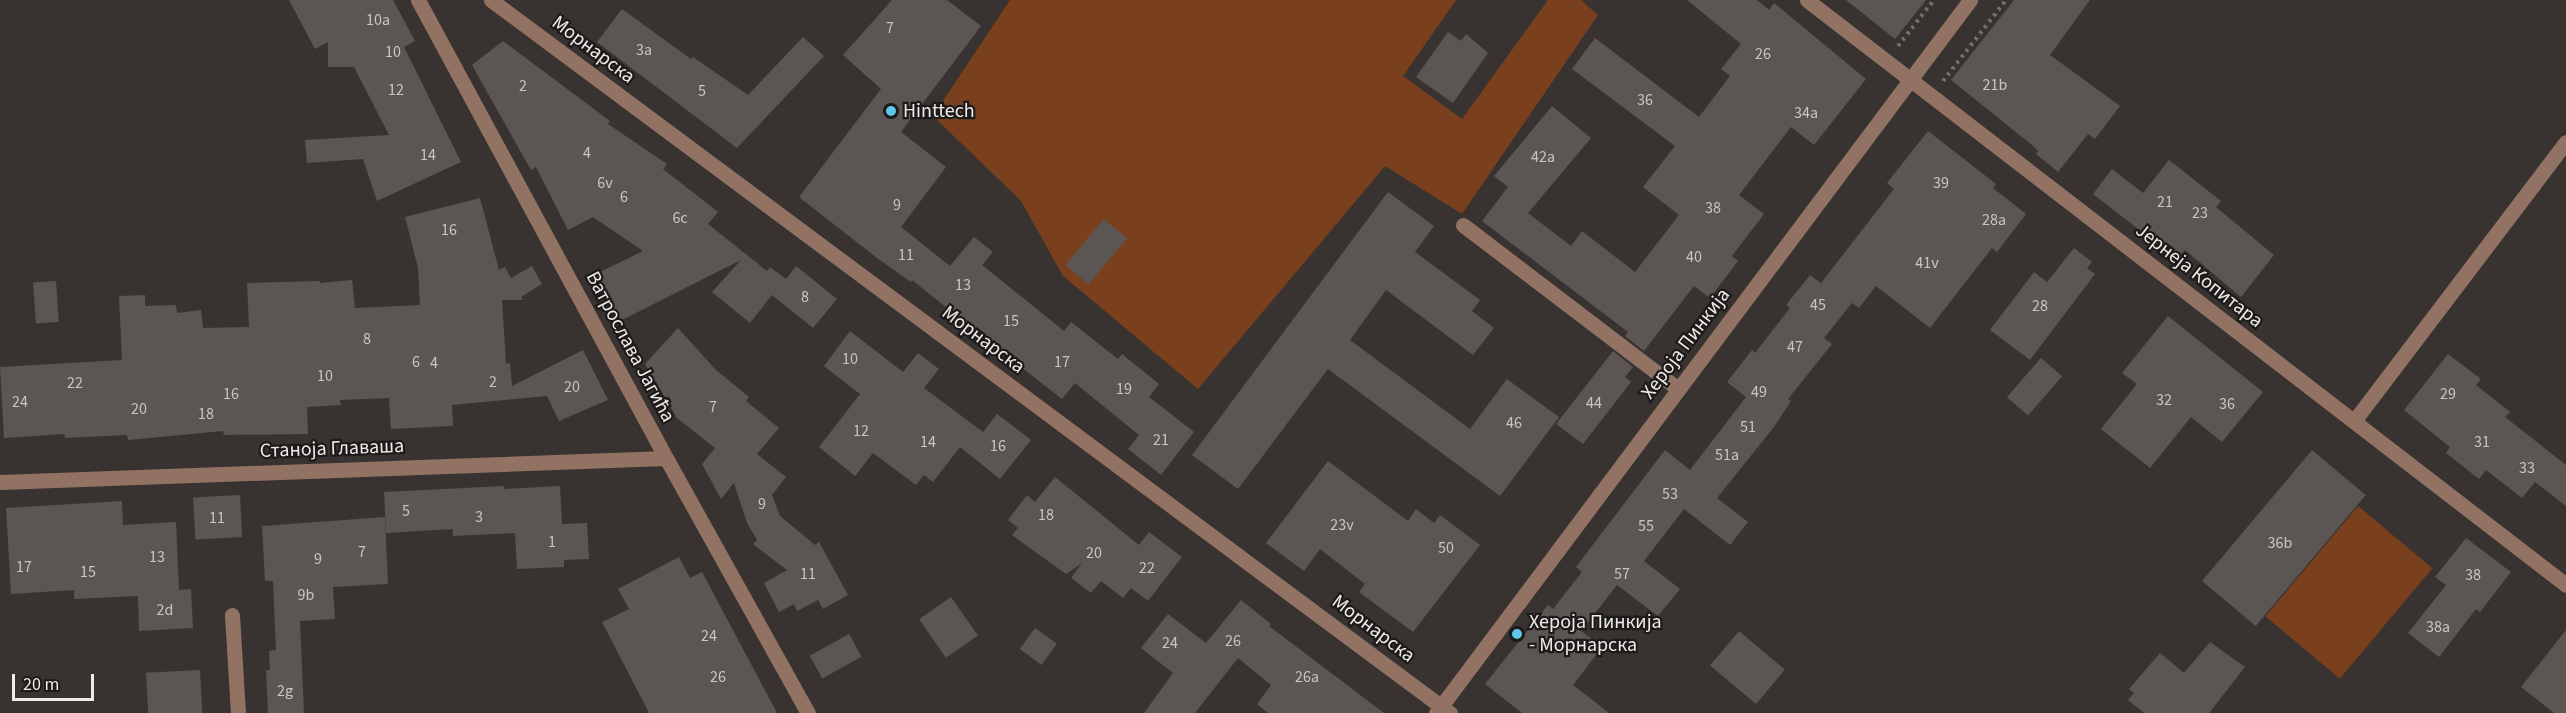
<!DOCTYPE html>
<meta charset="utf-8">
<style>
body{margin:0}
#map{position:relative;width:2566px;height:713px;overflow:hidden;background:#383331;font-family:"Source Sans 3",sans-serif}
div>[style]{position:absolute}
.green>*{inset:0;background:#7a401d;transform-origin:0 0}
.building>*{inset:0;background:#5b5654;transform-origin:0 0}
.path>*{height:4px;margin-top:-2px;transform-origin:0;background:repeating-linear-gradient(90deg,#75706e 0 3px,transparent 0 7.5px)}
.minor>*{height:15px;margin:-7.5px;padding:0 7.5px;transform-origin:7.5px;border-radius:7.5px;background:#927363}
.dots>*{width:16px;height:16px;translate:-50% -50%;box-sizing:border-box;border:3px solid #1d1b1a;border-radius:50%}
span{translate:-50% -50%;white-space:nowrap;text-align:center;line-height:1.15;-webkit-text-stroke:4.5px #1d1b1a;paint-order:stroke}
.number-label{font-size:16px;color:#c8c5c3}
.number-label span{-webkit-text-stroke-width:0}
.street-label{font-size:20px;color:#edeae8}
.poi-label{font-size:20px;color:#edeae8}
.left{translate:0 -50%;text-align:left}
.scale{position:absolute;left:12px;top:674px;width:82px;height:27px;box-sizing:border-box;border:3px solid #edeae8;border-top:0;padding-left:8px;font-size:18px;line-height:21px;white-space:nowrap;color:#edeae8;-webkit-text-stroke:4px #1d1b1a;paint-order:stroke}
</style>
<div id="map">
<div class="green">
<i style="clip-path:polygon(1010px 0,1456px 0,1403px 76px,1462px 119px,1548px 0,1581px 0,1598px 15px,1462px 214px,1385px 166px,1198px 389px,1063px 276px,1021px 201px,933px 116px)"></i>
<i style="left:2358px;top:506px;width:97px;height:144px;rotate:40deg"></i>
</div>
<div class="building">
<i style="clip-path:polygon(289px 0,393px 0,415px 41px,404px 47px,461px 162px,377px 201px,363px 159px,307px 163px,305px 140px,389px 135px,354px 67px,328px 67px,328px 42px,315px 49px)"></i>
<i style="clip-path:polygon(892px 0,947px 0,981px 26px,901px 132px,946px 167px,901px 227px,950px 266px,974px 237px,993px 252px,982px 265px,1064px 331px,1071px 322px,1118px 359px,1122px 354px,1159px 384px,1149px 397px,1194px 432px,1161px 475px,1128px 449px,1139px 435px,1075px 383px,1062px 399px,998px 349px,997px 352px,976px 336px,978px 333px,912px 280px,911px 282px,877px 258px,799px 197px,881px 89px,843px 55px)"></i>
<i style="clip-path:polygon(1687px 0,1757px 0,1769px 10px,1774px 3px,1866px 79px,1814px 145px,1791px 127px,1739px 195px,1764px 214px,1732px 256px,1738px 261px,1710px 298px,1694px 286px,1644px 351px,1625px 336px,1628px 332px,1482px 221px,1508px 187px,1494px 176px,1552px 106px,1591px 138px,1528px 213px,1571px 246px,1582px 231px,1635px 272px,1679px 215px,1643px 187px,1675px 146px,1572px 69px,1595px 38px,1699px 117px,1730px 76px,1721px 69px,1741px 44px)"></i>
<i style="clip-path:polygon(1846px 0,1926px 0,1895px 39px)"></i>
<i style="clip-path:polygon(2014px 0,2090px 0,2050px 55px,2120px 106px,2095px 139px,2088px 134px,2058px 172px,2036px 154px,2038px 151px,2032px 145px,1951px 80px)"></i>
<i style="clip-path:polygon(622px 9px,691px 59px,693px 57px,748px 95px,803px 37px,824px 56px,737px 148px,597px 42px)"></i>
<i style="clip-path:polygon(1448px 32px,1461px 41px,1466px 34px,1488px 53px,1453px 103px,1416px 77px)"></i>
<i style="clip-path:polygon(503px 41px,610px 121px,608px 124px,667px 164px,663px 169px,718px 212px,708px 224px,767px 271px,770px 267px,786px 279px,796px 266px,837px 299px,813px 328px,772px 295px,750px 323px,712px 292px,741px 260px,618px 322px,594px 275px,643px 251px,593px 217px,568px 230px,536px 167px,531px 170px,472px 65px)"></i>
<i style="clip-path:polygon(1928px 131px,1996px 184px,1993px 188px,2026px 214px,1997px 252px,1992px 248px,1930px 328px,1876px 286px,1859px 308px,1852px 303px,1824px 338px,1832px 344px,1788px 399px,1791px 401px,1774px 427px,1717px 498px,1748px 522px,1730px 545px,1684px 509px,1644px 561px,1680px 589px,1658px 616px,1617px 585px,1581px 631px,1602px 647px,1573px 685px,1609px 713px,1522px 713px,1485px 684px,1548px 605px,1553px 609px,1582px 572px,1576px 567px,1665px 450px,1690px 470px,1746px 397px,1727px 382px,1752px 350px,1755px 353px,1790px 308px,1786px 305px,1810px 275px,1821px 283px,1894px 189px,1887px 183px)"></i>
<i style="clip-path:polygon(2169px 160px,2221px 201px,2216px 207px,2274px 255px,2241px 297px,2185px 250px,2177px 259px,2093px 194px,2112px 169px,2143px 193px)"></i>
<i style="clip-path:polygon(1388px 192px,1434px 226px,1415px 252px,1480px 300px,1472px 311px,1494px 328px,1473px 355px,1386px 290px,1350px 340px,1470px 429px,1507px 379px,1559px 417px,1500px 496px,1328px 369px,1238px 489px,1192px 455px)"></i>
<i style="clip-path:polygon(480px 198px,499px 270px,505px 267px,511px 278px,532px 266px,542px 284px,521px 297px,523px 300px,502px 300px,506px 364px,510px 363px,512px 386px,583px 350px,608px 400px,559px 421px,547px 396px,452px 405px,453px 426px,391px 429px,389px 398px,340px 400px,341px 405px,307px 407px,308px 434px,224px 435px,223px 431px,128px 440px,127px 435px,65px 438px,64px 434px,4px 438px,0 367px,122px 360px,119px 296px,145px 295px,145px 306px,176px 305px,177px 313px,201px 310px,203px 328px,249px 327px,247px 283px,320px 281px,320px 283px,352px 280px,355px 308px,420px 305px,418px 268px,405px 217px)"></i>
<i style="left:1104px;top:219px;width:30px;height:60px;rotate:40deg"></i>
<i style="clip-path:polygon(2074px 248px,2092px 262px,2087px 268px,2095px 274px,2030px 360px,1990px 330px,2034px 272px,2047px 282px)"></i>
<i style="left:56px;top:281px;width:41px;height:23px;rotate:86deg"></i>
<i style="clip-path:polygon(2168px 316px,2263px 392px,2222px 442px,2191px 417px,2150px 468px,2101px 429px,2137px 384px,2122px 373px)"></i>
<i style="clip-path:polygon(678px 328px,716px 370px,749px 397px,746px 401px,779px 428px,757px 454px,786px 477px,772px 495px,780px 516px,815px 545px,819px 542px,848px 595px,823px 609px,818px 600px,797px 611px,794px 604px,779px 612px,764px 583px,787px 570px,753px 544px,757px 540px,747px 523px,734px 483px,721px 499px,702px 464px,715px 448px,677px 418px,645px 364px)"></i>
<i style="clip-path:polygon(850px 331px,903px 372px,918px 353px,939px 369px,924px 388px,983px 432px,997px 414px,1031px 440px,1000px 479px,960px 447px,933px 482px,924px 475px,916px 485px,873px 453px,855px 476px,819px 447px,860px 394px,824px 366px)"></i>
<i style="clip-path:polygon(1613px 351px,1633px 367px,1625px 377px,1631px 382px,1583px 444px,1556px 424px)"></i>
<i style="clip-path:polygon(2448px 354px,2481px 379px,2476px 385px,2510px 412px,2505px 417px,2566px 465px,2566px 506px,2535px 482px,2522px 498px,2486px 470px,2479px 479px,2446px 453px,2450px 447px,2404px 410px)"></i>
<i style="left:2041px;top:358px;width:28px;height:52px;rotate:41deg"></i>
<i style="left:2312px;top:450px;width:70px;height:171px;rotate:40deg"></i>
<i style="clip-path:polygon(1328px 461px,1408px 521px,1416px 509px,1434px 523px,1440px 515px,1480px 545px,1413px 632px,1359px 592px,1365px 584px,1320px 549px,1304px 571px,1266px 543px)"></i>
<i style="clip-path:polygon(1055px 477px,1139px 545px,1149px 532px,1182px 557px,1148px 601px,1131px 588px,1123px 598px,1101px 581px,1091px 593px,1071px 578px,1082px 563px,1066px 574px,1012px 535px,1018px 528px,1008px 520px,1027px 495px,1035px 502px)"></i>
<i style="clip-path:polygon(504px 486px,504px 489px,560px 486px,562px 524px,587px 523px,589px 559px,564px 560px,564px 567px,517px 569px,515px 533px,453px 536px,453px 529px,386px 533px,384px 492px)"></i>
<i style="left:240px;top:495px;width:42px;height:47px;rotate:87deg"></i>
<i style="clip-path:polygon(122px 501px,123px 525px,176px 522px,179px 590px,191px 589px,193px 628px,139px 631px,138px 596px,74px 599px,74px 590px,11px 594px,6px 508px)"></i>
<i style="clip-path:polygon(385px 517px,388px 584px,333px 587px,335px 619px,300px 621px,304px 713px,268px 713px,266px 670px,270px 670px,269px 651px,276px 650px,273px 581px,265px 581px,262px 526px)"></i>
<i style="clip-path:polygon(2466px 538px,2511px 572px,2480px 612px,2476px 609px,2439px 657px,2408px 633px,2446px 585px,2435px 577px)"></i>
<i style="clip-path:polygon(679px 557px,690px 578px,702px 572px,777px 713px,649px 713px,602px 622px,629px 609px,618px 589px)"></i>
<i style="left:951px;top:597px;width:47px;height:39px;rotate:55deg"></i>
<i style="clip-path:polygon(1241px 600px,1271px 624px,1269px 626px,1384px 713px,1268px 713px,1257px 704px,1271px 685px,1238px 658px,1195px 713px,1144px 713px,1173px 673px,1141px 648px,1168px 614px,1206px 643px)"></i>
<i style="left:1035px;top:628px;width:27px;height:26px;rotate:36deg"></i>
<i style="clip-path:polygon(2566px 630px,2566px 713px,2554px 713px,2521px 687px)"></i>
<i style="left:1739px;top:631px;width:60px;height:45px;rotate:40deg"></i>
<i style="left:849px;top:634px;width:26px;height:45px;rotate:61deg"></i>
<i style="clip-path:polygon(2210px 642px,2245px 667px,2209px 713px,2144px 713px,2128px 700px,2134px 693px,2129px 689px,2160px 653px,2184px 673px)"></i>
<i style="left:200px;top:670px;width:43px;height:54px;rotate:87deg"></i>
</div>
<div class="path">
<i style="left:1898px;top:46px;width:58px;rotate:-52deg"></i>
<i style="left:1943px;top:81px;width:103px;rotate:-52.1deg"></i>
</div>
<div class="minor">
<i style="left:418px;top:0;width:521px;rotate:61.57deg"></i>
<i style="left:666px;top:458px;width:292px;rotate:60.9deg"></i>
<i style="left:491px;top:0;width:1195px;rotate:36.63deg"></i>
<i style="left:1807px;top:0;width:958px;rotate:37.62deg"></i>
<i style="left:1463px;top:225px;width:270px;rotate:37.3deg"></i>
<i style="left:2354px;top:421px;width:350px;rotate:-52.8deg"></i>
<i style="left:0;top:482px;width:666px;rotate:-2.06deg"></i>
<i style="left:232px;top:615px;width:98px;rotate:86.5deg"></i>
<i style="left:1436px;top:713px;width:891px;rotate:-53.17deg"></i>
</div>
<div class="dots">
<i style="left:891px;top:111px;background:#5dc7e8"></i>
<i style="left:1517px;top:634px;background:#5dc7e8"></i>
</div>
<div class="number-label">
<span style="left:378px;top:20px">10a</span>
<span style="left:890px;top:28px">7</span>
<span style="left:644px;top:50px">3a</span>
<span style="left:393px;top:52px">10</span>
<span style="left:1763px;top:54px">26</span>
<span style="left:1995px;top:85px">21b</span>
<span style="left:523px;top:86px">2</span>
<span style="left:396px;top:90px">12</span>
<span style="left:702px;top:91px">5</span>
<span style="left:1645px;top:100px">36</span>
<span style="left:1806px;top:113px">34a</span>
<span style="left:587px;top:153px">4</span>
<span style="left:428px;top:155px">14</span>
<span style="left:1543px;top:157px">42a</span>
<span style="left:605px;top:183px">6v</span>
<span style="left:1941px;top:183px">39</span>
<span style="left:624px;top:197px">6</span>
<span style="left:2165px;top:202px">21</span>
<span style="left:897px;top:205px">9</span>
<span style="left:1713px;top:208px">38</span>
<span style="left:2200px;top:213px">23</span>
<span style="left:680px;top:218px">6c</span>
<span style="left:1994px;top:220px">28a</span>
<span style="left:449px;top:230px">16</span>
<span style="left:906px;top:255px">11</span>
<span style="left:1694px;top:257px">40</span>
<span style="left:1927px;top:263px">41v</span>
<span style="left:963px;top:285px">13</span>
<span style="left:805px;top:297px">8</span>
<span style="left:1818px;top:305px">45</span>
<span style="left:2040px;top:306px">28</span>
<span style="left:1011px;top:321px">15</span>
<span style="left:367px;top:339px">8</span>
<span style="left:1795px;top:347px">47</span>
<span style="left:850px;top:359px">10</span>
<span style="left:416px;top:362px">6</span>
<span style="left:1062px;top:362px">17</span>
<span style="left:434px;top:363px">4</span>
<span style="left:325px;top:376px">10</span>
<span style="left:493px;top:382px">2</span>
<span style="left:75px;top:383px">22</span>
<span style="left:572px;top:387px">20</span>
<span style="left:1124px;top:389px">19</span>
<span style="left:1759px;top:392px">49</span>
<span style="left:231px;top:394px">16</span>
<span style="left:2448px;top:394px">29</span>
<span style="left:2164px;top:400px">32</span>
<span style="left:20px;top:402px">24</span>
<span style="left:1594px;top:403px">44</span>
<span style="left:2227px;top:404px">36</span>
<span style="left:713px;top:407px">7</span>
<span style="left:139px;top:409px">20</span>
<span style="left:206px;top:414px">18</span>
<span style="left:1514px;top:423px">46</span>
<span style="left:1748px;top:427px">51</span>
<span style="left:861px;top:431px">12</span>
<span style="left:1161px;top:440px">21</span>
<span style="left:928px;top:442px">14</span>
<span style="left:2482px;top:442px">31</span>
<span style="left:998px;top:446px">16</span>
<span style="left:1727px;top:455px">51a</span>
<span style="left:2527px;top:468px">33</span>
<span style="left:1670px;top:494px">53</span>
<span style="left:762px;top:504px">9</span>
<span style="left:406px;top:511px">5</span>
<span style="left:1046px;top:515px">18</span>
<span style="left:479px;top:517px">3</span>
<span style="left:217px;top:518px">11</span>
<span style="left:1342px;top:525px">23v</span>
<span style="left:1646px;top:526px">55</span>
<span style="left:552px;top:542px">1</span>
<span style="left:2280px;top:543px">36b</span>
<span style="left:1446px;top:548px">50</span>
<span style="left:362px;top:552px">7</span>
<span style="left:1094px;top:553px">20</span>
<span style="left:157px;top:557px">13</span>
<span style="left:318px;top:559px">9</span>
<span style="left:24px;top:567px">17</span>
<span style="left:1147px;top:568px">22</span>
<span style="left:88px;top:572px">15</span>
<span style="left:808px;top:574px">11</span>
<span style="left:1622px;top:574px">57</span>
<span style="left:2473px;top:575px">38</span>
<span style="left:306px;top:595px">9b</span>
<span style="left:165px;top:610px">2d</span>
<span style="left:2438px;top:627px">38a</span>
<span style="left:709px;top:636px">24</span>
<span style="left:1233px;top:641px">26</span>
<span style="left:1170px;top:643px">24</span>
<span style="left:718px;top:677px">26</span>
<span style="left:1307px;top:677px">26a</span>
<span style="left:285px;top:691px">2g</span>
</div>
<div class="street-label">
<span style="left:593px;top:50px;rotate:37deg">Морнарска</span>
<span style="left:2199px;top:276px;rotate:38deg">Јернеја Копитара</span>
<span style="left:983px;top:340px;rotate:37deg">Морнарска</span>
<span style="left:1686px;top:344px;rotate:-53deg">Хероја Пинкија</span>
<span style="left:630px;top:347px;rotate:62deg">Ватрослава Јагића</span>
<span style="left:332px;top:449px;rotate:-2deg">Станоја Главаша</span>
<span style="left:1373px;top:629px;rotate:37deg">Морнарска</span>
</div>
<div class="poi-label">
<span class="left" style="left:903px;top:111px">Hinttech</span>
<span class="left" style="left:1529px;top:634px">Хероја Пинкија<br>- Морнарска</span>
</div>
<div class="scale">20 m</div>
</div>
